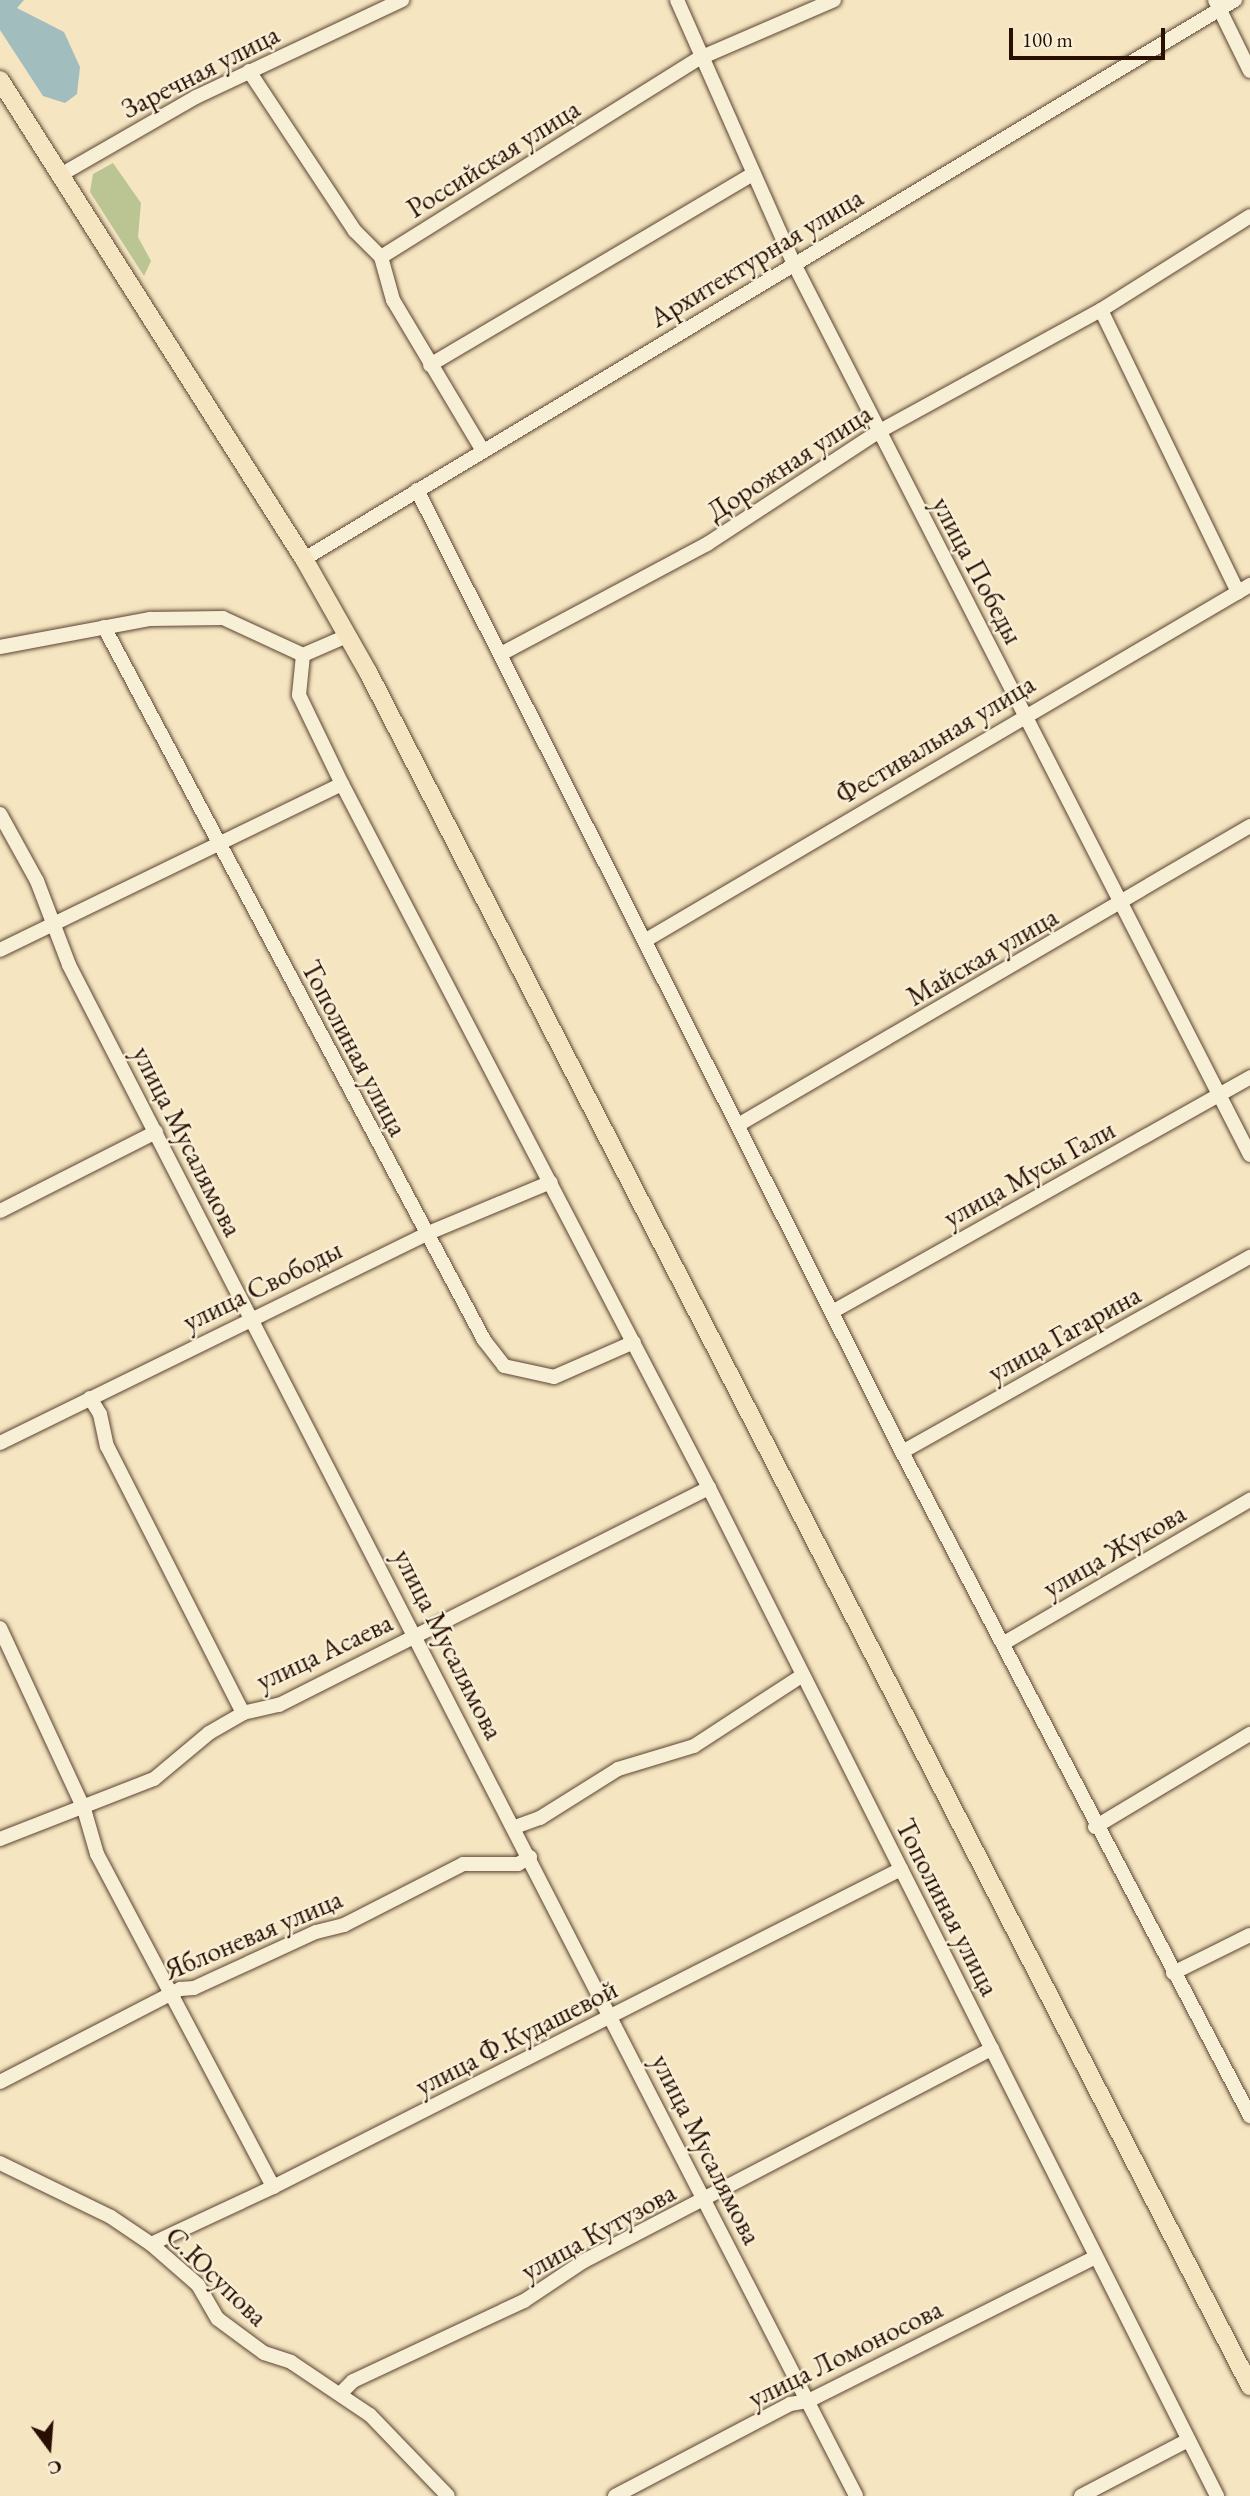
<!DOCTYPE html>
<meta charset="utf-8">
<style>
body{margin:0}
#map{position:relative;width:1250px;height:2496px;overflow:hidden;background:#f5e6c1;font-family:"EB Garamond",serif}
div>[style]{position:absolute}
.green>*{inset:0;background:#bbc593}
.water>*{inset:0;background:#a2bdbe}
.roads{filter:drop-shadow(0 0 2px #5c4432) drop-shadow(0 0 2px #5c4432)}
.minor>*{height:14px;margin:-7px;padding:0 7px;transform-origin:7px;border-radius:7px;background:#f8efd7}
.major>*{height:18px;margin:-9px;padding:0 9px;transform-origin:9px;border-radius:9px;background:#f5e6c1}
span{translate:-50% -50%;white-space:nowrap;text-align:center;line-height:1.15;-webkit-text-stroke:5px #f8efd7;paint-order:stroke}
.street-label{font-size:28px;color:#290e02}
.north{position:absolute;left:14px;top:2412px;width:70px;height:70px;-webkit-text-stroke:5px #f8efd7;paint-order:stroke;rotate:164deg;font-size:19px;font-weight:700;line-height:28px;text-align:center;color:#290e02}
.north::after{content:'';display:block;margin:auto;width:24px;height:32px;background:#290e02;clip-path:polygon(50% 0,100% 100%,50% 72%,0 100%)}
.scale{position:absolute;left:1009px;top:28px;width:156px;height:32px;box-sizing:border-box;border:4px solid #290e02;border-top:0;padding-left:9px;font-size:21px;line-height:24px;white-space:nowrap;color:#290e02;-webkit-text-stroke:5px #f8efd7;paint-order:stroke}
</style>
<div id="map">
<div class="green">
<i style="clip-path:polygon(113px 163px,141px 203px,138px 237px,151px 261px,144px 276px,90px 192px,93px 174px)"></i>
</div>
<div class="water">
<i style="clip-path:polygon(0 0,24px 0,17px 8px,64px 32px,80px 67px,77px 94px,65px 103px,43px 96px,0 30px)"></i>
</div>
<div class="roads">
<div class="minor">
<i style="left:677px;top:0;width:287px;rotate:66.1deg"></i>
<i style="left:793px;top:262px;width:1003px;rotate:62.9deg"></i>
<i style="left:1215px;top:0;width:79px;rotate:63.8deg"></i>
<i style="left:249px;top:71px;width:192px;rotate:56.5deg"></i>
<i style="left:355px;top:231px;width:37px;rotate:45deg"></i>
<i style="left:62px;top:174px;width:155px;rotate:-29.9deg"></i>
<i style="left:196px;top:97px;width:228px;rotate:-25.2deg"></i>
<i style="left:381px;top:257px;width:376px;rotate:-32deg"></i>
<i style="left:700px;top:58px;width:146px;rotate:-23.4deg"></i>
<i style="left:381px;top:257px;width:45px;rotate:74.4deg"></i>
<i style="left:393px;top:300px;width:176px;rotate:59.2deg"></i>
<i style="left:1101px;top:310px;width:314px;rotate:64.1deg"></i>
<i style="left:430px;top:365px;width:375px;rotate:-30.6deg"></i>
<i style="left:417px;top:490px;width:1077px;rotate:63.24deg"></i>
<i style="left:902px;top:1452px;width:750px;rotate:62.34deg"></i>
<i style="left:304px;top:559px;width:1086px;rotate:-30.98deg"></i>
<i style="left:104px;top:627px;width:808px;rotate:61.94deg"></i>
<i style="left:484px;top:1340px;width:33px;rotate:52deg"></i>
<i style="left:504px;top:1366px;width:51px;rotate:12.4deg"></i>
<i style="left:554px;top:1377px;width:87px;rotate:-23.6deg"></i>
<i style="left:0;top:647px;width:153px;rotate:-10.6deg"></i>
<i style="left:150px;top:619px;width:73px;rotate:-0.8deg"></i>
<i style="left:223px;top:618px;width:88px;rotate:24.8deg"></i>
<i style="left:303px;top:655px;width:48px;rotate:-23.4deg"></i>
<i style="left:501px;top:654px;width:234px;rotate:-28.1deg"></i>
<i style="left:707px;top:544px;width:204px;rotate:-33.2deg"></i>
<i style="left:878px;top:432px;width:254px;rotate:-28.7deg"></i>
<i style="left:1101px;top:310px;width:176px;rotate:-32.2deg"></i>
<i style="left:342px;top:784px;width:794px;rotate:62.47deg"></i>
<i style="left:709px;top:1488px;width:1129px;rotate:63.25deg"></i>
<i style="left:0;top:814px;width:77px;rotate:61.1deg"></i>
<i style="left:37px;top:881px;width:90px;rotate:69.1deg"></i>
<i style="left:69px;top:965px;width:1721px;rotate:62.79deg"></i>
<i style="left:646px;top:940px;width:701px;rotate:-30.44deg"></i>
<i style="left:0;top:950px;width:380px;rotate:-25.9deg"></i>
<i style="left:342px;top:784px;width:99px;rotate:-115.8deg"></i>
<i style="left:299px;top:695px;width:40px;rotate:-84.3deg"></i>
<i style="left:738px;top:1125px;width:593px;rotate:-30.28deg"></i>
<i style="left:0;top:1211px;width:175px;rotate:-26.9deg"></i>
<i style="left:832px;top:1312px;width:480px;rotate:-29.3deg"></i>
<i style="left:90px;top:1398px;width:19px;rotate:58deg"></i>
<i style="left:100px;top:1414px;width:33px;rotate:78deg"></i>
<i style="left:107px;top:1446px;width:300px;rotate:63deg"></i>
<i style="left:0;top:1443px;width:475px;rotate:-26.1deg"></i>
<i style="left:426px;top:1234px;width:135px;rotate:-22.6deg"></i>
<i style="left:902px;top:1452px;width:399px;rotate:-29.3deg"></i>
<i style="left:0;top:1628px;width:200px;rotate:65.1deg"></i>
<i style="left:84px;top:1809px;width:47px;rotate:73.9deg"></i>
<i style="left:97px;top:1854px;width:377px;rotate:62.1deg"></i>
<i style="left:1004px;top:1643px;width:285px;rotate:-30.2deg"></i>
<i style="left:515px;top:1827px;width:27px;rotate:-20deg"></i>
<i style="left:540px;top:1818px;width:92px;rotate:-32.1deg"></i>
<i style="left:618px;top:1769px;width:79px;rotate:-16.8deg"></i>
<i style="left:694px;top:1746px;width:130px;rotate:-33.1deg"></i>
<i style="left:1095px;top:1827px;width:181px;rotate:-31deg"></i>
<i style="left:0;top:1839px;width:165px;rotate:-21.3deg"></i>
<i style="left:154px;top:1779px;width:72px;rotate:-39.9deg"></i>
<i style="left:209px;top:1733px;width:39px;rotate:-30deg"></i>
<i style="left:243px;top:1713px;width:37px;rotate:-13deg"></i>
<i style="left:279px;top:1705px;width:482px;rotate:-26.8deg"></i>
<i style="left:1173px;top:1973px;width:86px;rotate:-26.3deg"></i>
<i style="left:0;top:2082px;width:203px;rotate:-27.3deg"></i>
<i style="left:180px;top:1989px;width:14px;rotate:-4deg"></i>
<i style="left:194px;top:1988px;width:134px;rotate:-24.7deg"></i>
<i style="left:316px;top:1932px;width:29px;rotate:-14deg"></i>
<i style="left:344px;top:1925px;width:134px;rotate:-27.1deg"></i>
<i style="left:463px;top:1864px;width:55px"></i>
<i style="left:518px;top:1864px;width:14px;rotate:-30deg"></i>
<i style="left:0;top:2163px;width:123px;rotate:25.9deg"></i>
<i style="left:111px;top:2217px;width:48px;rotate:34deg"></i>
<i style="left:151px;top:2244px;width:62px;rotate:41.1deg"></i>
<i style="left:198px;top:2285px;width:39px;rotate:60deg"></i>
<i style="left:218px;top:2319px;width:57px;rotate:36.5deg"></i>
<i style="left:264px;top:2353px;width:28px;rotate:18deg"></i>
<i style="left:291px;top:2362px;width:95px;rotate:33.9deg"></i>
<i style="left:370px;top:2415px;width:112px;rotate:46.1deg"></i>
<i style="left:151px;top:2244px;width:135px;rotate:-25deg"></i>
<i style="left:273px;top:2187px;width:704px;rotate:-26.86deg"></i>
<i style="left:340px;top:2394px;width:18px;rotate:-45deg"></i>
<i style="left:353px;top:2381px;width:189px;rotate:-25.1deg"></i>
<i style="left:524px;top:2301px;width:72px;rotate:-33.7deg"></i>
<i style="left:584px;top:2261px;width:460px;rotate:-27.5deg"></i>
<i style="left:615px;top:2496px;width:198px;rotate:-27.7deg"></i>
<i style="left:790px;top:2404px;width:18px;rotate:-9deg"></i>
<i style="left:808px;top:2401px;width:322px;rotate:-26.6deg"></i>
<i style="left:1081px;top:2496px;width:121px;rotate:-27.6deg"></i>
</div>
<div class="major">
<i style="left:0;top:80px;width:567px;rotate:57.6deg"></i>
<i style="left:304px;top:559px;width:130px;rotate:60.5deg"></i>
<i style="left:368px;top:672px;width:1928px;rotate:62.77deg"></i>
</div>
</div>
<div class="street-label">
<span style="left:200px;top:71px;rotate:-27deg">Заречная улица</span>
<span style="left:493px;top:158px;rotate:-32deg">Российская улица</span>
<span style="left:756px;top:257px;rotate:-31deg">Архитектурная улица</span>
<span style="left:789px;top:462px;rotate:-33deg">Дорожная улица</span>
<span style="left:978px;top:570px;rotate:62deg">улица Победы</span>
<span style="left:935px;top:739px;rotate:-31deg">Фестивальная улица</span>
<span style="left:982px;top:956px;rotate:-30deg">Майская улица</span>
<span style="left:355px;top:1048px;rotate:62deg">Тополиная улица</span>
<span style="left:188px;top:1141px;rotate:63deg">улица Мусалямова</span>
<span style="left:1029px;top:1173px;rotate:-29deg">улица Мусы Гали</span>
<span style="left:262px;top:1285px;rotate:-26deg">улица Свободы</span>
<span style="left:1064px;top:1333px;rotate:-29deg">улица Гагарина</span>
<span style="left:1114px;top:1550px;rotate:-30deg">улица Жукова</span>
<span style="left:449px;top:1644px;rotate:63deg">улица Мусалямова</span>
<span style="left:324px;top:1651px;rotate:-25deg">улица Асаева</span>
<span style="left:948px;top:1907px;rotate:63deg">Тополиная улица</span>
<span style="left:253px;top:1934px;rotate:-23deg">Яблоневая улица</span>
<span style="left:516px;top:2037px;rotate:-27deg">улица Ф.Кудашевой</span>
<span style="left:707px;top:2149px;rotate:63deg">улица Мусалямова</span>
<span style="left:598px;top:2231px;rotate:-29deg">улица Кутузова</span>
<span style="left:217px;top:2276px;rotate:44deg">С.Юсупова</span>
<span style="left:845px;top:2353px;rotate:-26deg">улица Ломоносова</span>
</div>
<div class="north">С</div>
<div class="scale">100 m</div>
</div>
